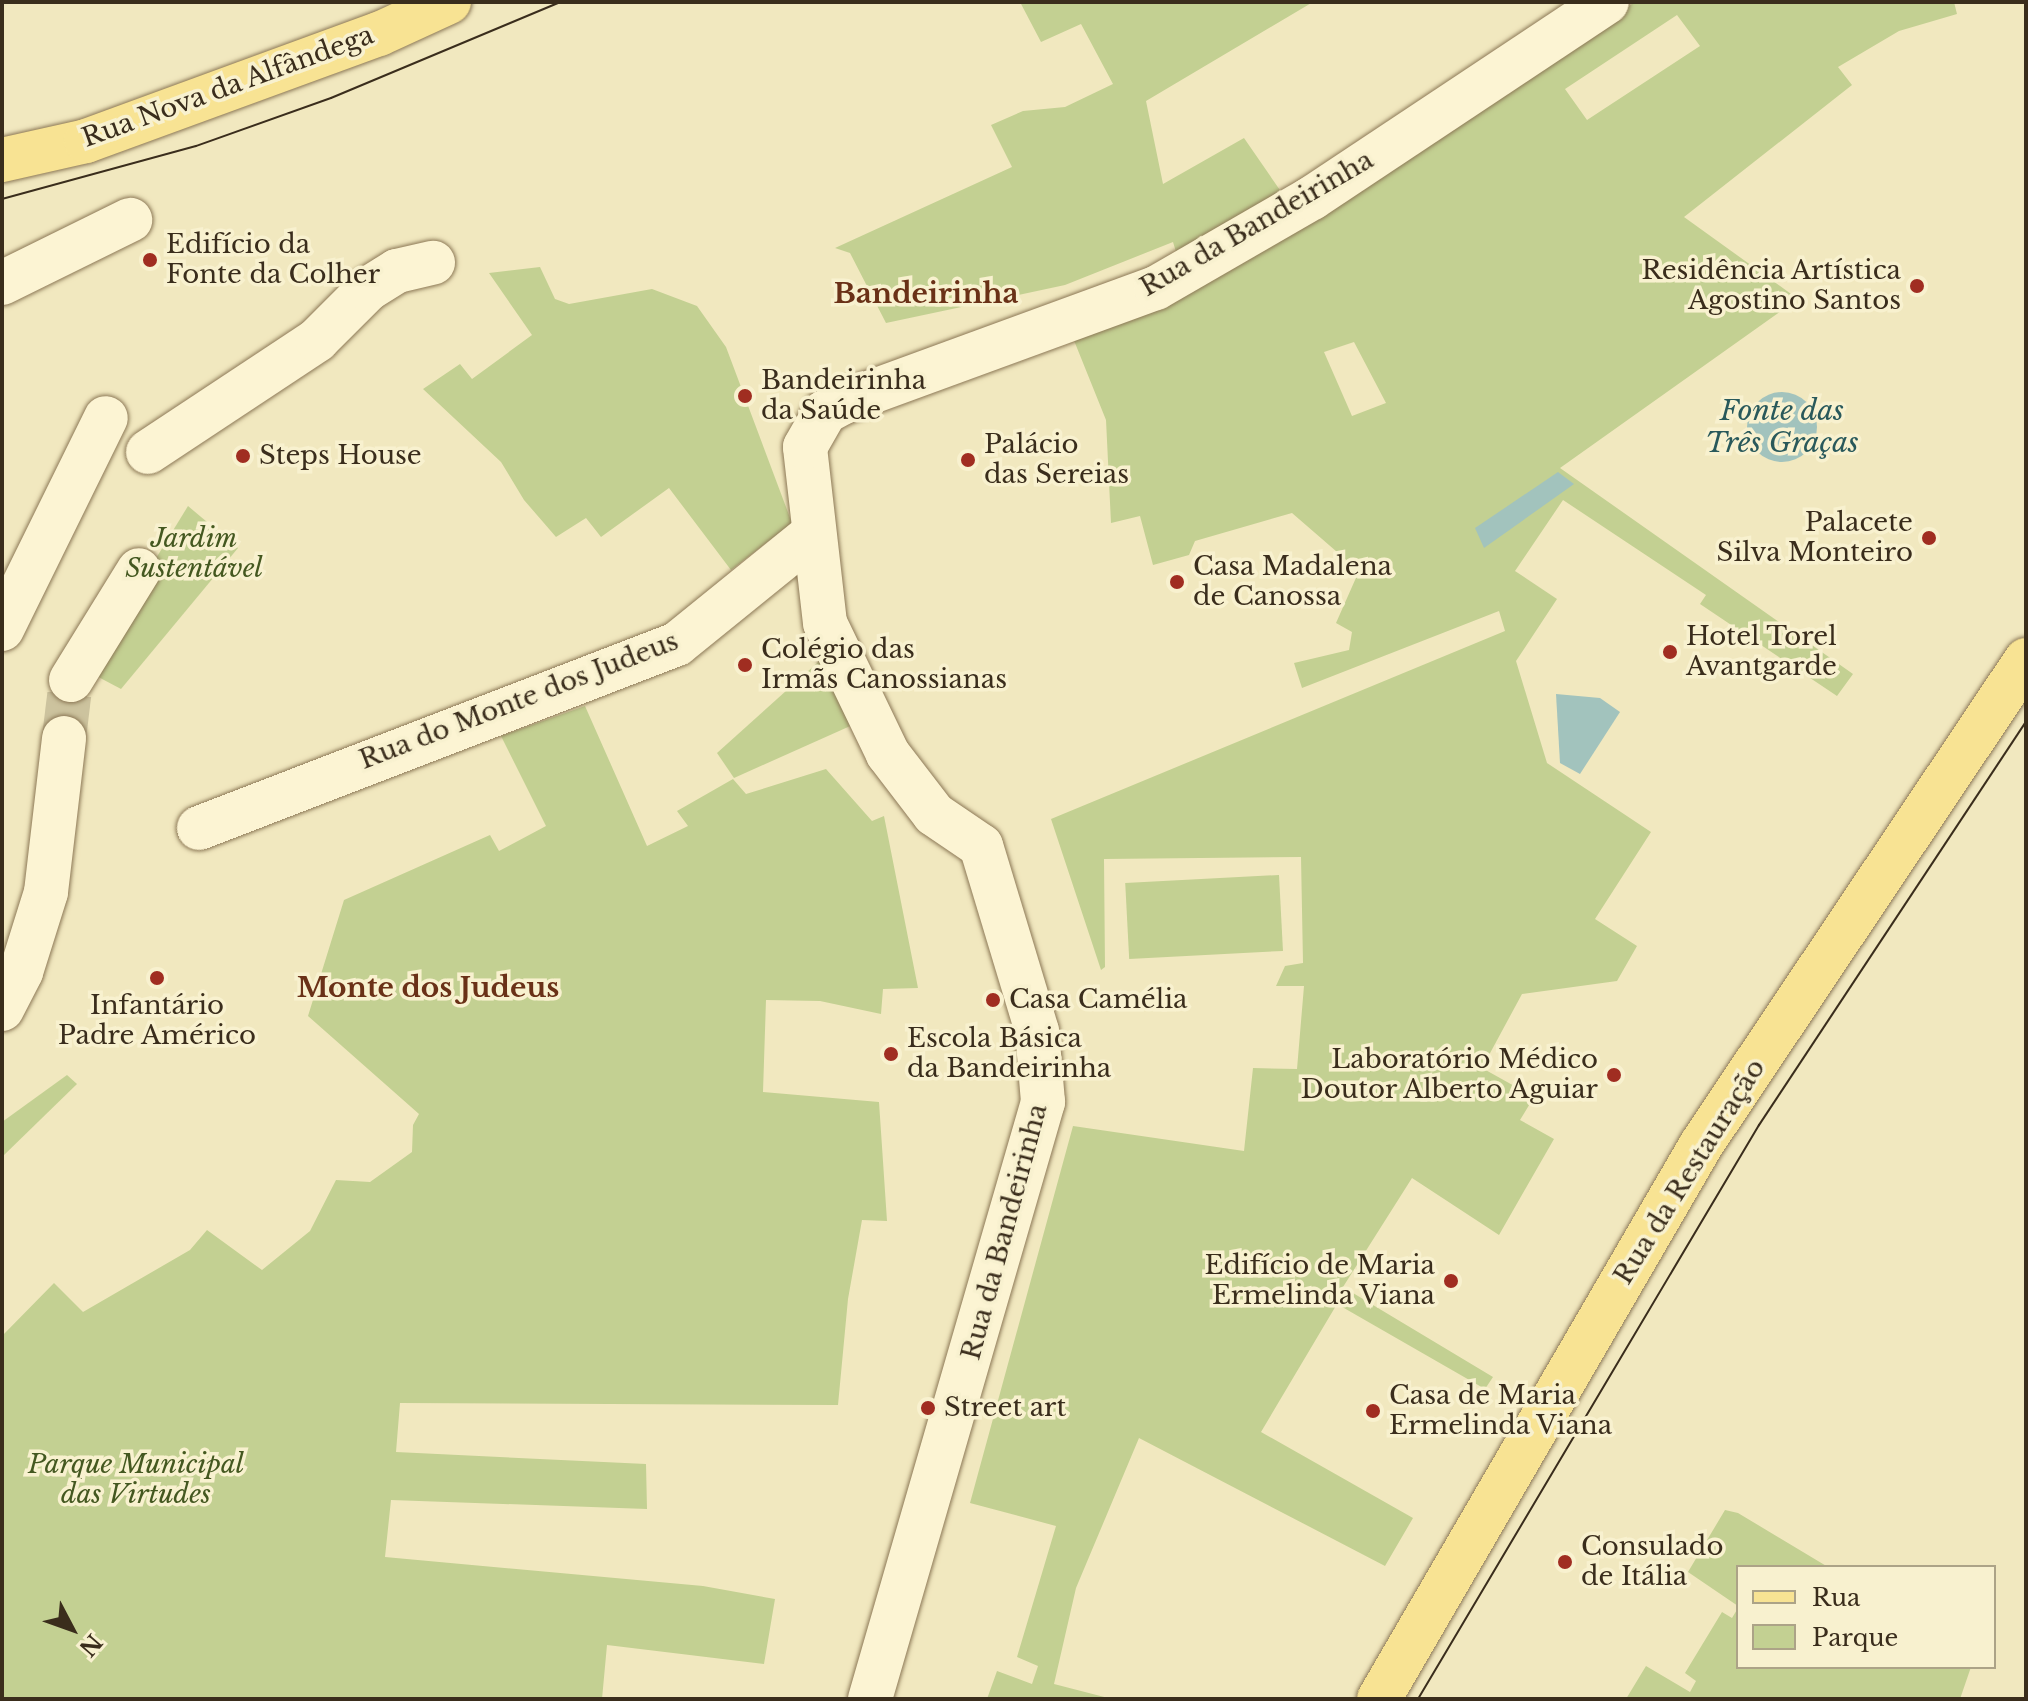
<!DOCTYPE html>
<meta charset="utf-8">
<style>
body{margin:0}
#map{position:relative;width:2028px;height:1701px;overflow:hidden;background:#f1e8bf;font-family:"Libre Baskerville",serif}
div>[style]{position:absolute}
.green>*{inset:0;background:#c3d092;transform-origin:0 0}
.water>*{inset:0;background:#a2c3bd}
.round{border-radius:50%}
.minor-tunnel>*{height:44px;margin-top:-22px;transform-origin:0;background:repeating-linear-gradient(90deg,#ccc39e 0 44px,transparent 0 66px)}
.roads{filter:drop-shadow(0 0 2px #8c7856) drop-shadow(0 0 2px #8c7856)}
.minor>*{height:44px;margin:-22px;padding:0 22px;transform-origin:22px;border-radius:22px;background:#fcf4d3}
.major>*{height:44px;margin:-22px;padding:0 22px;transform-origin:22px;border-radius:22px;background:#f8e393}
.tram>*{height:2px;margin:-1px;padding:0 1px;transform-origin:1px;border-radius:1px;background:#3a2d1c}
.dots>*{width:22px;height:22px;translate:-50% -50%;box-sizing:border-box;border:4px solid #f8f1cf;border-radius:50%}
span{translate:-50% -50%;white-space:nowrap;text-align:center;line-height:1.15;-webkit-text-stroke:7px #f8f1cf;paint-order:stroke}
.street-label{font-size:26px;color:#3a2d1c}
.poi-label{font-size:26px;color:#3a2d1c}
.left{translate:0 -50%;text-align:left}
.right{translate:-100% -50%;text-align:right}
.park-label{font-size:26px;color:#445820;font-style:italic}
.neighbourhood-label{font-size:28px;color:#6a3117;font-weight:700}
.water-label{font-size:28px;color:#29595b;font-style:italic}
.frame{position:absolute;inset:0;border:4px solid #3a2d1c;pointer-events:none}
.legend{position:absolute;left:1736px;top:1565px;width:260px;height:104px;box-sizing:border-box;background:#f8f1cf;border:2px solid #aca387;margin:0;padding:10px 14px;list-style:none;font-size:24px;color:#3a2d1c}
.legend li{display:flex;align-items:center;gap:16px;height:40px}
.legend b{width:40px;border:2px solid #aca387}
.north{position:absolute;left:32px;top:1589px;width:80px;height:80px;-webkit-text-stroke:6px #f8f1cf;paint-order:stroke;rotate:131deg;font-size:22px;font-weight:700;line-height:32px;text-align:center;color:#3a2d1c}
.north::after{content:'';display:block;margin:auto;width:28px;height:36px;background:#3a2d1c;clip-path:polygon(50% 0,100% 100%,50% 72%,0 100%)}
</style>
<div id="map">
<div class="green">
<i style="clip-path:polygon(1020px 2px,1313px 2px,1146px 101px,1163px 184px,1244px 138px,1284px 196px,1180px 265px,1173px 242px,1065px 285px,886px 323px,850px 253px,835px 248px,1012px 167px,991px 125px,1023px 111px,1065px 107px,1113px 84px,1081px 24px,1041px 42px)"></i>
<i style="clip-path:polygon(evenodd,1635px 2px,1954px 2px,1957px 14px,1899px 31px,1838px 67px,1852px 85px,1684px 217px,1798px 299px,1560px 468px,1853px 674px,1837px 696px,1700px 604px,1706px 595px,1563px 500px,1515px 571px,1557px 599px,1516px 661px,1547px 763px,1651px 832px,1595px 919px,1637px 946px,1617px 981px,1522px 994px,1482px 1068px,1534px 1097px,1520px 1120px,1554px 1139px,1499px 1235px,1412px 1178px,1343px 1287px,1493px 1377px,1485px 1389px,1337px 1304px,1261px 1432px,1413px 1518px,1385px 1566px,1139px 1438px,1076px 1588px,1054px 1684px,1112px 1699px,987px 1699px,997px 1671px,1032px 1684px,1038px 1666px,1017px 1657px,1056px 1526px,970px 1503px,1073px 1126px,1244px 1151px,1253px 1068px,1297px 1069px,1304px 986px,1276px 986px,1285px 966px,1303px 963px,1301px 857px,1104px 859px,1105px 967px,1101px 970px,1051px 819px,1505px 631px,1499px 611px,1302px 688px,1294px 663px,1349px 650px,1352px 632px,1336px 623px,1359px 571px,1292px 513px,1195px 541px,1189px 555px,1153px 565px,1140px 516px,1111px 523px,1106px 420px,1073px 338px,1305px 220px,1635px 2px,1677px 15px,1700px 46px,1587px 120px,1565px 89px,1677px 15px,1635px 2px,1354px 342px,1386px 403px,1352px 416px,1324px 352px,1354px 342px)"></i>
<i style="clip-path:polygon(540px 267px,555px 299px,569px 304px,652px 289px,697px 306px,726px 347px,792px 523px,731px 570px,669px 488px,601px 537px,586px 518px,556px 537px,524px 500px,501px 462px,423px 389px,460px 364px,472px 379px,532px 335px,489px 273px)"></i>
<i style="clip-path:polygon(188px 506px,238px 548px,121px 689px,87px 671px)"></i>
<i style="clip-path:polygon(826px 655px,857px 723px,734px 778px,717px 753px)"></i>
<i style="clip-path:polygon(585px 706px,647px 846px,688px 826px,677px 811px,733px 779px,746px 794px,826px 769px,872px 821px,884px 816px,918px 988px,883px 989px,881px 1014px,820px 1001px,766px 1000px,763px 1092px,879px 1102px,887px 1221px,862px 1220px,848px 1299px,838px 1405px,400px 1403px,396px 1452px,646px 1464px,647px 1509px,391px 1500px,385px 1557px,703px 1586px,775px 1599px,764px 1664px,607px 1645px,602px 1699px,2px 1699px,2px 1336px,54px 1283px,83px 1312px,190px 1250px,207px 1230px,262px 1270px,310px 1231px,336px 1180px,370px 1182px,412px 1152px,413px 1125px,419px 1114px,308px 1016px,344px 900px,490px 835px,499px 851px,546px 826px,501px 736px)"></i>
<i style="left:1279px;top:875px;width:76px;height:154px;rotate:87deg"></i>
<i style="clip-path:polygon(67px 1075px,77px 1084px,2px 1157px,2px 1122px)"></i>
<i style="clip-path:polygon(1725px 1510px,1738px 1513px,1828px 1567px,1738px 1567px,1738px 1606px,1688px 1572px)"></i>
<i style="clip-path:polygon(1738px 1608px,1738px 1667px,1971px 1667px,1960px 1699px,1626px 1699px,1646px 1666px,1690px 1692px,1696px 1681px,1685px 1673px,1722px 1612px,1732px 1618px)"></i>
</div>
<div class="water">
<i class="round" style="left:1747px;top:392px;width:70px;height:70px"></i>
<i style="clip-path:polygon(1558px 472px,1574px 484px,1484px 548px,1475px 528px)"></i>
<i style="clip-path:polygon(1556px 694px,1600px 698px,1620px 712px,1580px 774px,1560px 763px)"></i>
</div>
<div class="minor-tunnel">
<i style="left:64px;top:738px;width:58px;rotate:-83.1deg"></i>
</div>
<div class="roads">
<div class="minor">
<i style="left:2px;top:283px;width:143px;rotate:-26.2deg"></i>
<i style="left:148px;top:452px;width:203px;rotate:-33.5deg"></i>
<i style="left:317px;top:340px;width:72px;rotate:-45deg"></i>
<i style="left:368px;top:289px;width:34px;rotate:-32deg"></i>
<i style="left:397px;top:271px;width:37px;rotate:-13deg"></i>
<i style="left:2px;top:629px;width:235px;rotate:-63.8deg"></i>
<i style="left:71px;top:680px;width:129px;rotate:-58.3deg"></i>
<i style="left:199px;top:828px;width:512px;rotate:-21.05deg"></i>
<i style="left:677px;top:644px;width:176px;rotate:-39deg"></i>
<i style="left:2px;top:1009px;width:42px;rotate:-62.8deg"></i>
<i style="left:21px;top:972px;width:84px;rotate:-72.6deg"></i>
<i style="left:46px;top:892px;width:155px;rotate:-83.3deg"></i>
<i style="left:870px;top:1699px;width:622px;rotate:-73.84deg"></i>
<i style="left:1043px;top:1102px;width:71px;rotate:-94.8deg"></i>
<i style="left:1037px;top:1031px;width:193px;rotate:-106.8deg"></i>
<i style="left:981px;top:846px;width:57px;rotate:-145.8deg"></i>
<i style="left:934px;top:814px;width:76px;rotate:-127.5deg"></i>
<i style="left:888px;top:754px;width:145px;rotate:-115.7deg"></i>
<i style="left:825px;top:623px;width:177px;rotate:-96.5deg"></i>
<i style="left:805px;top:447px;width:40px;rotate:-60.3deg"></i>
<i style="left:825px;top:412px;width:21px;rotate:-28deg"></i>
<i style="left:844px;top:402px;width:332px;rotate:-20.1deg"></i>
<i style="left:1156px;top:288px;width:180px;rotate:-30deg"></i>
<i style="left:1312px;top:198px;width:354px;rotate:-33.6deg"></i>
</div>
<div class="major">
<i style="left:2px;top:160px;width:86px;rotate:-12.7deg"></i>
<i style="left:86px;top:141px;width:312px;rotate:-20.1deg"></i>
<i style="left:379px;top:34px;width:77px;rotate:-24.6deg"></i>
<i style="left:1379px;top:1699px;width:641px;rotate:-59.83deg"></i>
<i style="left:1701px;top:1145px;width:584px;rotate:-56.17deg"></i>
</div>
</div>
<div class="tram">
<i style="left:2px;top:199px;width:201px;rotate:-15.3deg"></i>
<i style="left:196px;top:146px;width:143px;rotate:-19.6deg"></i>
<i style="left:331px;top:98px;width:248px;rotate:-22.7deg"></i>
<i style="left:1418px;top:1699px;width:668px;rotate:-59.29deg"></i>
<i style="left:1759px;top:1125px;width:483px;rotate:-56.5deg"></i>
</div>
<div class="dots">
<i style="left:150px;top:260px;background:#a02d21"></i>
<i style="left:1917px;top:286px;background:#a02d21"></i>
<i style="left:745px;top:396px;background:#a02d21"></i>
<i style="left:243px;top:456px;background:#a02d21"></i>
<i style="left:968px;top:460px;background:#a02d21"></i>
<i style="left:1929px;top:538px;background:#a02d21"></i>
<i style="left:1177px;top:582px;background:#a02d21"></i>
<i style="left:1670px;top:652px;background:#a02d21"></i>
<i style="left:745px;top:665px;background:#a02d21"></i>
<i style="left:157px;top:978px;background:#a02d21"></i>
<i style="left:993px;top:1000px;background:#a02d21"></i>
<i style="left:891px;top:1054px;background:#a02d21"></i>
<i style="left:1614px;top:1075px;background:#a02d21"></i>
<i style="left:1451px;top:1281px;background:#a02d21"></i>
<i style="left:928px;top:1408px;background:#a02d21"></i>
<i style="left:1373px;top:1411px;background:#a02d21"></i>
<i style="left:1565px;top:1562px;background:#a02d21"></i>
</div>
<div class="street-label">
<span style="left:228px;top:87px;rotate:-20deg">Rua Nova da Alfândega</span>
<span style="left:1257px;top:224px;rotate:-30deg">Rua da Bandeirinha</span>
<span style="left:519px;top:701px;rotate:-21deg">Rua do Monte dos Judeus</span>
<span style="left:1690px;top:1172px;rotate:-58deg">Rua da Restauração</span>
<span style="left:1005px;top:1232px;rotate:-75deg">Rua da Bandeirinha</span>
</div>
<div class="poi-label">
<span class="left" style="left:166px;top:260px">Edifício da<br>Fonte da Colher</span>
<span class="right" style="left:1901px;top:286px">Residência Artística<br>Agostino Santos</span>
<span class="left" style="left:761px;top:396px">Bandeirinha<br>da Saúde</span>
<span class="left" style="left:984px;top:460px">Palácio<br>das Sereias</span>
<span class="left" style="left:259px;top:456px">Steps House</span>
<span class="right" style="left:1913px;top:538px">Palacete<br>Silva Monteiro</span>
<span class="left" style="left:1193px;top:582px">Casa Madalena<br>de Canossa</span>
<span class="left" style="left:1686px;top:652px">Hotel Torel<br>Avantgarde</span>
<span class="left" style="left:761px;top:665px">Colégio das<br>Irmãs Canossianas</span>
<span class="left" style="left:1009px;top:1000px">Casa Camélia</span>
<span style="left:157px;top:1021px">Infantário<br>Padre Américo</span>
<span class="left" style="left:907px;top:1054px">Escola Básica<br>da Bandeirinha</span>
<span class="right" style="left:1598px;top:1075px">Laboratório Médico<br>Doutor Alberto Aguiar</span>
<span class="right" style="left:1435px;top:1281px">Edifício de Maria<br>Ermelinda Viana</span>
<span class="left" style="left:1389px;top:1411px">Casa de Maria<br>Ermelinda Viana</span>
<span class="left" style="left:944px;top:1408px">Street art</span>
<span class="left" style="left:1581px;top:1562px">Consulado<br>de Itália</span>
</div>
<div class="park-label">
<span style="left:194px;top:554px">Jardim<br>Sustentável</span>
<span style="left:136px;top:1480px">Parque Municipal<br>das Virtudes</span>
</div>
<div class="neighbourhood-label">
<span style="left:926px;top:294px">Bandeirinha</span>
<span style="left:428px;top:988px">Monte dos Judeus</span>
</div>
<div class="water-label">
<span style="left:1782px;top:427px">Fonte das<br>Três Graças</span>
</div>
<div class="frame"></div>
<ul class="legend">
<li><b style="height:10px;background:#f8e393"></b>Rua</li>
<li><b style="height:22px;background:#c3d092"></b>Parque</li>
</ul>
<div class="north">N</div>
</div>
